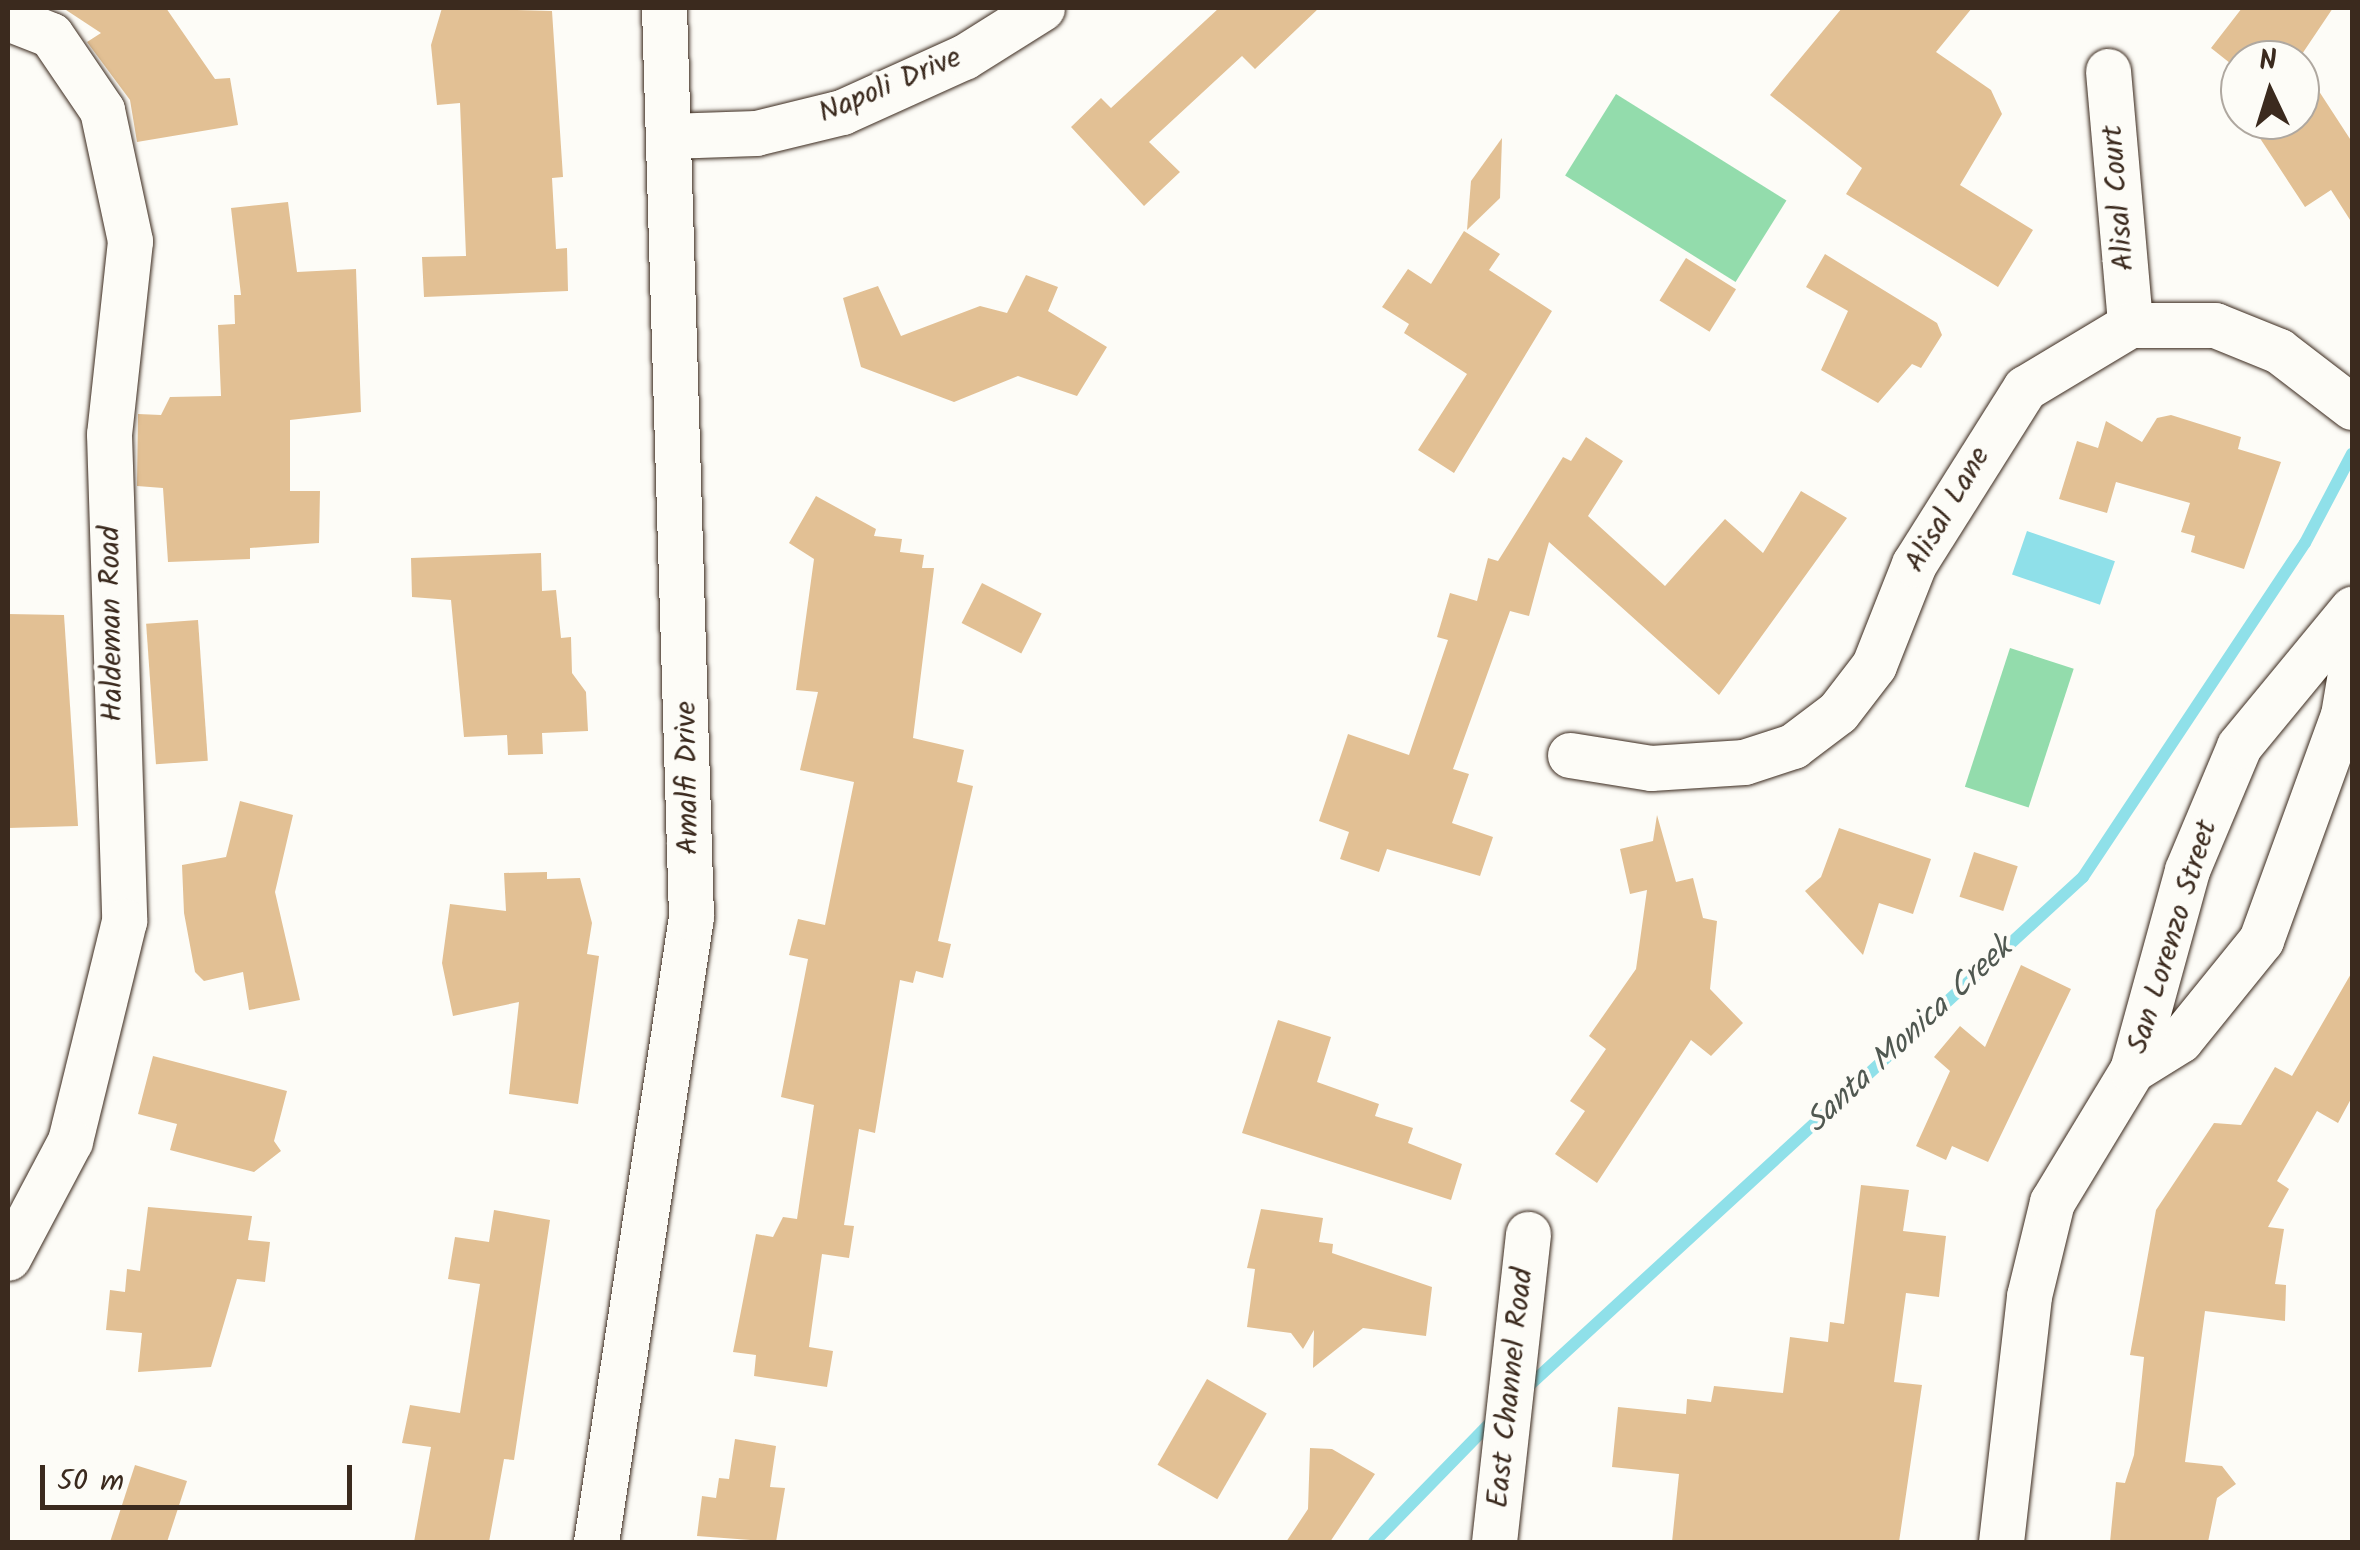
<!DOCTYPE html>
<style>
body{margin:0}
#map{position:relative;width:2360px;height:1550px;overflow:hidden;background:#fdfcf7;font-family:Kalam,sans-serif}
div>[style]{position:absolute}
.green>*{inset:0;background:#93dcac;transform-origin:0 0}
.water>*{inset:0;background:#8fe0e9;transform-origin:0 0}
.stream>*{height:12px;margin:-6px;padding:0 6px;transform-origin:6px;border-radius:6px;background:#8fe0e9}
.building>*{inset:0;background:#e2c094;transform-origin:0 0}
.roads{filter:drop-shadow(0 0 2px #3b2a1e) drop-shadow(0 0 2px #3b2a1e)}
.street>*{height:45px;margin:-22.5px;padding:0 22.5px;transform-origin:22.5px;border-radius:22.5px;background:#fdfcf7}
span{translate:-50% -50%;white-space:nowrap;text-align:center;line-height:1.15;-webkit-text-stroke:8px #fdfcf7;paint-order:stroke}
.street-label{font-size:30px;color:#3b2a1e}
.water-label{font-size:32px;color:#505851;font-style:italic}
.frame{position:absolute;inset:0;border:10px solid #3b2a1e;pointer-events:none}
.north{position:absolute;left:2220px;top:40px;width:100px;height:100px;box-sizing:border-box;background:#fdfcf7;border:2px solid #afa8a0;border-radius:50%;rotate:356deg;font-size:28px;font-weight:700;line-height:40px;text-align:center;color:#3b2a1e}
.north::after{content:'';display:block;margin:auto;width:35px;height:45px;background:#3b2a1e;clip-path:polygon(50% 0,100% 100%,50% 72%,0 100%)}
.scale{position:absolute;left:40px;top:1465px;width:312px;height:45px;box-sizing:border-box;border:5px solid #3b2a1e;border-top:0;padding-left:12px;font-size:30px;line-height:35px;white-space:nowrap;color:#3b2a1e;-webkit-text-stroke:8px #fdfcf7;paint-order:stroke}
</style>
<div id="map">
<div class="green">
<i style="left:1616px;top:94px;width:201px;height:96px;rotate:32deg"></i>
<i style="left:2010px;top:648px;width:67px;height:146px;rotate:18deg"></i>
</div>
<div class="water">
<i style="left:2027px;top:531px;width:93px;height:46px;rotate:19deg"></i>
</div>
<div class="stream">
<i style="left:1523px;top:1391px;width:760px;rotate:-42.55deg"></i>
<i style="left:2083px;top:877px;width:401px;rotate:-56.4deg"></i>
<i style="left:2305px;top:543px;width:101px;rotate:-62.2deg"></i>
<i style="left:1374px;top:1542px;width:172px;rotate:-45.7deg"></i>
</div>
<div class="building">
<i style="clip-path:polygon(63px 8px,166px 8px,215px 79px,230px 78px,238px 125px,137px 142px,130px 100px,87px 42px,101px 33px)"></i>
<i style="clip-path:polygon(442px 8px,552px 11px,563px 177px,552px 178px,556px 249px,567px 248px,568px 291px,424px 297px,422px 257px,466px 256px,460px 103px,437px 105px,431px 45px)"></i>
<i style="clip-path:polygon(1219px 8px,1319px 8px,1255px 69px,1242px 56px,1149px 142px,1180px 172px,1144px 206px,1071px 127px,1101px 98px,1111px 108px)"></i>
<i style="clip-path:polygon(1842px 8px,1972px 8px,1936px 52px,1991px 90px,2002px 114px,1960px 185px,2033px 230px,1998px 287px,1846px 194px,1862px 168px,1770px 95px)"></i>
<i style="clip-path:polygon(2242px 8px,2333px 8px,2298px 60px,2240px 60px,2240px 71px,2211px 48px)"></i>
<i style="clip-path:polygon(2300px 62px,2352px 142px,2352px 223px,2331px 190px,2305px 207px,2248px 120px,2300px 120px)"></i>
<i style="clip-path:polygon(1502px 138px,1500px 198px,1467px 230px,1471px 181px)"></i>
<i style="clip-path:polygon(288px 202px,297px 272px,356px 269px,361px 412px,290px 420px,290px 491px,320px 491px,319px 543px,250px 548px,250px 559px,168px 562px,163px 488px,137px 486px,138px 414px,161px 415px,170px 397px,221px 396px,218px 325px,235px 324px,234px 295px,241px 295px,231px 208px)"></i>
<i style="clip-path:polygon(1464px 231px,1500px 254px,1489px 270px,1552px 311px,1454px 473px,1418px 450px,1467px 374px,1404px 333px,1409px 324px,1382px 307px,1408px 269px,1431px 284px)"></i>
<i style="clip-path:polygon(1825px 254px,1937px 323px,1942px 335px,1921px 368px,1912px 364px,1878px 403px,1821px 370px,1848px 311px,1806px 287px)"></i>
<i style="left:1686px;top:258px;width:59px;height:50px;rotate:32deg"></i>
<i style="clip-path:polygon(1026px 275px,1058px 287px,1048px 311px,1107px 347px,1077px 396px,1018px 376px,954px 402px,861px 367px,843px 298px,878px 286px,901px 336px,980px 306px,1007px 313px)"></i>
<i style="clip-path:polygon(2171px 415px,2241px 437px,2238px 449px,2281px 462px,2244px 569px,2191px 552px,2195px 536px,2181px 532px,2190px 503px,2116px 482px,2107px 513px,2059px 499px,2077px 441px,2098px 448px,2106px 421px,2142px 442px,2157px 418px)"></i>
<i style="clip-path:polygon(1586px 437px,1623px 461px,1588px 516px,1665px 586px,1725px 519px,1763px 553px,1801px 491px,1847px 518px,1719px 695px,1549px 542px,1529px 616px,1510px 611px,1453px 769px,1469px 774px,1452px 823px,1493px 837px,1480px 876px,1387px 849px,1379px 872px,1340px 859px,1349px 832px,1319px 821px,1348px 734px,1409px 755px,1448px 640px,1437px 637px,1450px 593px,1477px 601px,1488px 558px,1498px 561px,1563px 457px,1571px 461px)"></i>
<i style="clip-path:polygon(816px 496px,876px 529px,874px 536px,902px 539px,900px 552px,924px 555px,922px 568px,934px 568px,913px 738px,964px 750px,957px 782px,973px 786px,938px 941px,951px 944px,943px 978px,916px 971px,913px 983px,900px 980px,875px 1133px,859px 1129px,844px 1225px,854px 1226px,849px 1258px,822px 1254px,809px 1347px,833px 1351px,827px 1387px,754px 1376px,756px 1355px,733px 1352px,756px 1234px,773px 1237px,783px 1217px,797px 1219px,814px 1105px,781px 1097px,808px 959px,789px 955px,798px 919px,825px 925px,854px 782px,800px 770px,818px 692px,796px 690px,814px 559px,789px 543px)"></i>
<i style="clip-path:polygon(541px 553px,542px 591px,556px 590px,561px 638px,571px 637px,572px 673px,586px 692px,588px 731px,542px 733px,543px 754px,508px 755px,507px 735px,464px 737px,451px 600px,412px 597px,411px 558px)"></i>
<i style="left:982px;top:583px;width:67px;height:45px;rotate:27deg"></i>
<i style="clip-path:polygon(8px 614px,64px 615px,78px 826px,8px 828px)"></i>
<i style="left:198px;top:620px;width:141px;height:52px;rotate:86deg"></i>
<i style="clip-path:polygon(240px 801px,293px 815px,275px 892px,300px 1000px,249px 1010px,243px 972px,204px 981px,195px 972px,184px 913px,182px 865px,226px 857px)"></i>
<i style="clip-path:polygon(1657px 815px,1676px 882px,1693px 878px,1703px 918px,1717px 921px,1710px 989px,1743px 1023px,1711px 1056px,1691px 1040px,1597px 1183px,1555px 1154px,1585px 1111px,1570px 1101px,1606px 1049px,1589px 1036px,1636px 969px,1647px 890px,1630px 894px,1620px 849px,1653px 841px)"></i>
<i style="clip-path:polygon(1839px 828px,1931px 859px,1913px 914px,1879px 903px,1863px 955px,1805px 891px,1821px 877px)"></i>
<i style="left:1974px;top:852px;width:46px;height:47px;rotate:18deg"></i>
<i style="clip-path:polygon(547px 872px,547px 879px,580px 878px,592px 923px,587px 954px,599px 956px,578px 1104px,509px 1094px,519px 1002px,453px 1016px,442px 963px,450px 904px,506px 911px,504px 873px)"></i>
<i style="clip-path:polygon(2021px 965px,2071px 989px,1988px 1162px,1952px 1146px,1946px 1160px,1916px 1146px,1950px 1071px,1934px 1057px,1960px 1026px,1985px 1047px)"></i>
<i style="clip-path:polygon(2352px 972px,2352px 1097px,2338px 1123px,2317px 1111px,2277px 1181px,2289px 1189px,2268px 1227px,2284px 1229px,2275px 1284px,2286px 1285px,2285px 1321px,2205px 1311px,2185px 1462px,2222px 1466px,2236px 1484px,2217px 1498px,2208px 1542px,2110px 1542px,2116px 1482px,2125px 1483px,2134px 1455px,2144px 1357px,2130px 1355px,2156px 1210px,2214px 1123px,2241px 1125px,2275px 1067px,2292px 1076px)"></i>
<i style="clip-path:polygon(1278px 1020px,1331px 1037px,1317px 1082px,1379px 1104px,1375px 1116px,1413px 1128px,1408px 1143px,1462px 1164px,1451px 1200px,1242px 1133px)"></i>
<i style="clip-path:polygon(153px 1056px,287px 1091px,274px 1141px,281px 1151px,254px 1172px,170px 1150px,177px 1124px,138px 1114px)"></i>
<i style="clip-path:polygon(1861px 1185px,1909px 1190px,1903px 1231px,1946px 1236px,1939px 1297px,1906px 1293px,1894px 1382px,1922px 1385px,1899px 1542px,1672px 1542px,1679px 1474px,1612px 1467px,1618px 1407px,1686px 1414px,1687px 1399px,1711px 1402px,1714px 1386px,1783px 1393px,1790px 1337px,1828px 1342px,1830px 1322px,1844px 1324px)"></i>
<i style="clip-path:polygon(148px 1207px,252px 1216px,248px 1240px,270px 1242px,265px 1282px,237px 1279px,211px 1367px,138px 1372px,142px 1333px,106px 1330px,110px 1290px,125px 1292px,127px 1269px,140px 1271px)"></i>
<i style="clip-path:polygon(1261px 1209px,1323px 1218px,1319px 1242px,1333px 1244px,1332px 1253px,1432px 1287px,1426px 1336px,1363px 1328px,1313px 1368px,1314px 1330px,1303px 1349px,1291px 1333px,1247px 1327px,1255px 1269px,1247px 1268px)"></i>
<i style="clip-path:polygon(494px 1210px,550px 1220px,514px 1460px,504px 1459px,489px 1542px,414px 1542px,431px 1447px,402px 1443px,410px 1405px,460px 1413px,480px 1284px,448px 1279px,455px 1237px,489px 1242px)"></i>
<i style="left:1207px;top:1379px;width:69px;height:99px;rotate:30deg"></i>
<i style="clip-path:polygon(735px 1439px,776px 1446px,770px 1487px,785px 1488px,776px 1542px,697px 1536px,702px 1496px,716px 1498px,719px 1478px,729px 1479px)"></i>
<i style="clip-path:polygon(1310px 1448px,1332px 1449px,1375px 1474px,1330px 1542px,1286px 1542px,1308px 1509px)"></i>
<i style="clip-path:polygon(135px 1465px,187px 1481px,167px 1542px,110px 1542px)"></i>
</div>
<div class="roads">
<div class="street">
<i style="left:8px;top:18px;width:46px;rotate:21.6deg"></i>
<i style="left:51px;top:35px;width:91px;rotate:55.8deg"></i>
<i style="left:102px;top:110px;width:134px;rotate:77.9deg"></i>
<i style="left:130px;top:241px;width:194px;rotate:96.2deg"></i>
<i style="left:109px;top:434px;width:487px;rotate:88.2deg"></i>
<i style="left:124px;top:921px;width:227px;rotate:103.8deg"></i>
<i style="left:70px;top:1141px;width:132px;rotate:117.9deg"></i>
<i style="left:2108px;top:71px;width:255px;rotate:85deg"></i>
<i style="left:668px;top:136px;width:88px;rotate:-2deg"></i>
<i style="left:756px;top:133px;width:89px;rotate:-13.7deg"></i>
<i style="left:842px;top:112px;width:134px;rotate:-24.3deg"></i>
<i style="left:964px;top:57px;width:92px;rotate:-32.1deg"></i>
<i style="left:1570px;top:755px;width:82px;rotate:9.1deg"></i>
<i style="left:1651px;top:768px;width:93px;rotate:-3.7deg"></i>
<i style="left:1744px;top:762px;width:52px;rotate:-18.1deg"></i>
<i style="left:1793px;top:746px;width:56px;rotate:-37.1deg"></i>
<i style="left:1838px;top:712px;width:59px;rotate:-52.5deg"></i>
<i style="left:1874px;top:665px;width:109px;rotate:-68.4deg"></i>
<i style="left:1914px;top:564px;width:208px;rotate:-57.8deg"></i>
<i style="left:2025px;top:388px;width:122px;rotate:-31deg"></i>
<i style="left:2130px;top:325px;width:85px"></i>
<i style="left:2215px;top:325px;width:69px;rotate:22.1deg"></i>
<i style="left:2279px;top:351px;width:92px;rotate:37.5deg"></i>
<i style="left:2132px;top:1070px;width:57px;rotate:-32deg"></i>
<i style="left:2180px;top:1040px;width:129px;rotate:-51deg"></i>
<i style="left:2261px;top:940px;width:239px;rotate:-70deg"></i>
<i style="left:2343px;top:715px;width:54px;rotate:-80.4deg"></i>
<i style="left:596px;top:1542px;width:632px;rotate:-81.36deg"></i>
<i style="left:691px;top:917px;width:909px;rotate:-91.7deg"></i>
<i style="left:1494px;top:1542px;width:310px;rotate:-83.7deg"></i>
<i style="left:2001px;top:1542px;width:248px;rotate:-83.5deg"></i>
<i style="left:2029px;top:1296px;width:97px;rotate:-76.3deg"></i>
<i style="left:2052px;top:1202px;width:154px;rotate:-58.8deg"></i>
<i style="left:2132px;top:1070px;width:207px;rotate:-74.6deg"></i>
<i style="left:2187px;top:870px;width:134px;rotate:-67.2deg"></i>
<i style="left:2239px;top:746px;width:178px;rotate:-50.5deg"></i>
</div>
</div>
<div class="street-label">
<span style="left:890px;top:86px;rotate:-23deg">Napoli Drive</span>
<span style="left:2119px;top:198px;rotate:-95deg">Alisal Court</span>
<span style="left:1948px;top:510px;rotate:-60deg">Alisal Lane</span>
<span style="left:112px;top:624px;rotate:-91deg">Haldeman Road</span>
<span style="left:688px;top:778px;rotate:-91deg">Amalfi Drive</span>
<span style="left:2173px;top:937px;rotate:-73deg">San Lorenzo Street</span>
<span style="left:1511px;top:1388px;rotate:-84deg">East Channel Road</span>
</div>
<div class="water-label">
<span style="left:1910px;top:1036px;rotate:-43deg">Santa Monica Creek</span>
</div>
<div class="frame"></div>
<div class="north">N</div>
<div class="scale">50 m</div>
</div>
